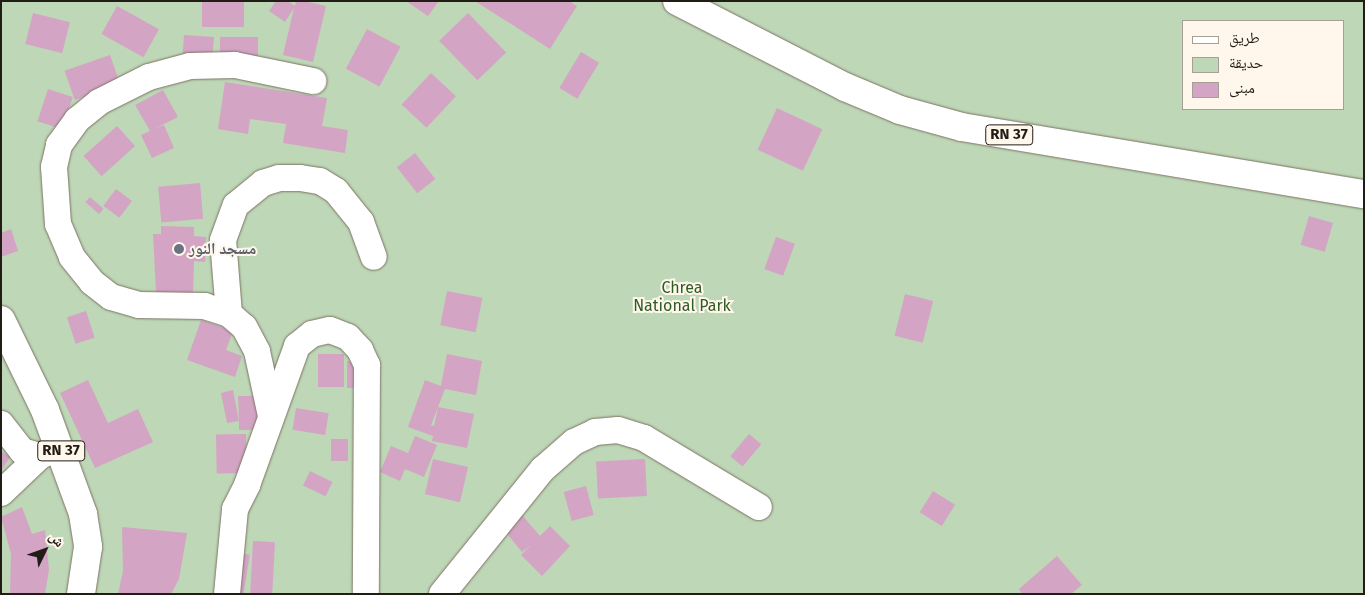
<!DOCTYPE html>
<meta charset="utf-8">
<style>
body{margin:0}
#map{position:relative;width:1365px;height:595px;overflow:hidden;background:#f6e9d7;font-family:"Fira Sans","Noto Naskh Arabic",sans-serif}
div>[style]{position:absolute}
.green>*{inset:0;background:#bdd7b7}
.building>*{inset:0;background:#d4a4c5;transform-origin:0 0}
.roads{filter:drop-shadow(0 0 1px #7e7363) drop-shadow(0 0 1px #7e7363)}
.minor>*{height:26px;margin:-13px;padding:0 13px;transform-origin:13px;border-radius:13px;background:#fff}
.major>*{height:28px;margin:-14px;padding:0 14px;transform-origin:14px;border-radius:14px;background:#fff}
.dots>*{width:14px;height:14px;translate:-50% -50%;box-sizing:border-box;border:2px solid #fff7ec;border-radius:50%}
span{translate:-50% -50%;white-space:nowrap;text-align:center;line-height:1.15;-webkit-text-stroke:4px #fff7ec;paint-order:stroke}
.shield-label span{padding:1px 4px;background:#fff7ec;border:1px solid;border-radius:4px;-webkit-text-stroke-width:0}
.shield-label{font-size:15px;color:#211c16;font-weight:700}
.worship-label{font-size:16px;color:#5b616d;font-weight:700}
.left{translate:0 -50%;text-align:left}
.park-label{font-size:16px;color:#2d5c23}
.frame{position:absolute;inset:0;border:2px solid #211c16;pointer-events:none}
.legend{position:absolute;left:1182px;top:20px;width:162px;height:90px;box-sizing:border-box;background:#fff7ec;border:1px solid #a69f96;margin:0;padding:6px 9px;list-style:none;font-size:15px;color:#211c16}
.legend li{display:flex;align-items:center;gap:10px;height:25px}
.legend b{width:25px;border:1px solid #a69f96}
.north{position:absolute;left:20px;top:525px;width:50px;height:50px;-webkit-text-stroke:4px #fff7ec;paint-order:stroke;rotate:48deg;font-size:14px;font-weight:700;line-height:20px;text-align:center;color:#211c16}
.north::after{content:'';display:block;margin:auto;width:18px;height:22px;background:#211c16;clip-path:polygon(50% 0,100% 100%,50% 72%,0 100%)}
</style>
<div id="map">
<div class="green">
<i style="clip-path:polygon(evenodd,1px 1px,1364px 1px,1364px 594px,1px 594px,1px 1px,1184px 21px,1344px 21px,1344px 109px,1184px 109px,1184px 21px)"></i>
</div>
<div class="building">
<i style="left:202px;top:1px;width:42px;height:26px"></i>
<i style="clip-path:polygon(276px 1px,288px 1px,295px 6px,296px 1px,304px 1px,326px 6px,313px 62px,283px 55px,294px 8px,285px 22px,269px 11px)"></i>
<i style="clip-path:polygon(406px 1px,439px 1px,428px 16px)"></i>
<i style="clip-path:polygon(475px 1px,569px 1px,577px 6px,550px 49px)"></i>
<i style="left:117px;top:6px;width:48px;height:32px;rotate:29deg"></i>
<i style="left:33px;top:13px;width:38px;height:32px;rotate:14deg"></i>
<i style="left:468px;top:13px;width:55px;height:40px;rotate:46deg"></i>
<i style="left:367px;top:29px;width:38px;height:45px;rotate:28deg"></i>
<i style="left:184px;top:35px;width:30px;height:20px;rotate:4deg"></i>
<i style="left:220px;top:37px;width:38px;height:20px"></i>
<i style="left:581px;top:52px;width:21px;height:42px;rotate:31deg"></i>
<i style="left:110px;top:55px;width:31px;height:48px;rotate:71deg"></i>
<i style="left:431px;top:73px;width:34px;height:43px;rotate:43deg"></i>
<i style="clip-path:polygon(225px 82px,327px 98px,322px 126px,348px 130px,345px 153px,283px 143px,286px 124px,250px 119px,248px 134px,218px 129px)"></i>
<i style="left:48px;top:89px;width:26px;height:34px;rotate:18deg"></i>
<i style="clip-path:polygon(163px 90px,178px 117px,154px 129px,164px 125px,174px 148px,152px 158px,141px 135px,150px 131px,135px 105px)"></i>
<i style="left:777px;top:108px;width:50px;height:46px;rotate:25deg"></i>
<i style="left:117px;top:126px;width:27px;height:45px;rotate:48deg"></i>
<i style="left:415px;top:153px;width:33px;height:23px;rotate:52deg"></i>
<i style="left:200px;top:183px;width:36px;height:42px;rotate:85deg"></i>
<i style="left:116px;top:189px;width:20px;height:21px;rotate:37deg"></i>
<i style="left:90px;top:197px;width:18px;height:7px;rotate:41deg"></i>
<i style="left:1309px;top:216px;width:25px;height:30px;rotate:16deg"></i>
<i style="clip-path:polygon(161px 226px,194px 227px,194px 236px,206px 237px,205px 262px,194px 261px,193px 294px,156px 292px,153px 234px,161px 234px)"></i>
<i style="clip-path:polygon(11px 229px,18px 251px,1px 257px,1px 233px)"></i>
<i style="left:776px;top:237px;width:20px;height:34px;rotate:20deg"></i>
<i style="left:447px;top:291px;width:36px;height:35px;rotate:11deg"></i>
<i style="left:905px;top:294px;width:29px;height:43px;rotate:14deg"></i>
<i style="left:86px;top:311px;width:28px;height:20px;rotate:72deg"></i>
<i style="clip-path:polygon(201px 320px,233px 331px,226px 350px,242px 356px,235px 377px,187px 360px)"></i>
<i style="left:344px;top:354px;width:33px;height:26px;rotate:90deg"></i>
<i style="clip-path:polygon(447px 354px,482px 361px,476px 395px,445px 389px,431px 425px,434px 426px,438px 407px,474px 414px,467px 448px,432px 441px,433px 436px,408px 427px,425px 380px,441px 386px)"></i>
<i style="left:347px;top:361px;width:13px;height:27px"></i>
<i style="clip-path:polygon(88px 380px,108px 423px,138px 409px,153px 442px,95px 468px,60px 393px)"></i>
<i style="clip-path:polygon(233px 390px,239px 421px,238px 396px,259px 396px,259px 430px,239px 430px,239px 421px,227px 423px,221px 393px)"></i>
<i style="left:296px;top:408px;width:33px;height:22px;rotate:9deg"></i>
<i style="left:246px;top:434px;width:39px;height:30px;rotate:89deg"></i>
<i style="left:749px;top:434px;width:16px;height:29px;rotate:40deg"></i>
<i style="clip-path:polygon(415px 436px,437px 445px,424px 477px,405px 469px,400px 481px,380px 472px,391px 446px,408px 453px)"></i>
<i style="left:331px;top:439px;width:17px;height:22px"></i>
<i style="clip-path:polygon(1px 451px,10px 457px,1px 471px)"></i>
<i style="left:433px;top:459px;width:36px;height:36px;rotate:13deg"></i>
<i style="left:645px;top:459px;width:37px;height:49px;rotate:87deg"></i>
<i style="left:310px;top:471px;width:25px;height:16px;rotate:26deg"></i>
<i style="left:586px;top:486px;width:30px;height:23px;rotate:75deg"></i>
<i style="left:933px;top:491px;width:26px;height:25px;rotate:32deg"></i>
<i style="clip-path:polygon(22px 507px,32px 534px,45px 530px,49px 570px,45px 594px,10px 594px,11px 554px,1px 517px)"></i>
<i style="clip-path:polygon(522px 515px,540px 536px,550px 526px,570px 546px,542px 576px,521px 555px,531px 545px,522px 552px,504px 530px)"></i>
<i style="clip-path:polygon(122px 527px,187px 533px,179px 579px,171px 594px,118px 594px,123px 571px)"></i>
<i style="left:253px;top:541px;width:22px;height:53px;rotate:3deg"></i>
<i style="left:232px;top:552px;width:18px;height:43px;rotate:9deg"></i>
<i style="clip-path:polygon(1057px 556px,1082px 585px,1071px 594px,1022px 594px,1019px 589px)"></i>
</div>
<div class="roads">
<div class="minor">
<i style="left:229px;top:314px;width:74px;rotate:-94.6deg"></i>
<i style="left:223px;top:240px;width:37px;rotate:-70deg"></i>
<i style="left:236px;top:205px;width:35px;rotate:-39deg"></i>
<i style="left:263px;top:183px;width:17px;rotate:-17deg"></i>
<i style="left:279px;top:178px;width:21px"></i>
<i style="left:300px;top:178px;width:20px;rotate:9deg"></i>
<i style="left:320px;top:181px;width:19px;rotate:32deg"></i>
<i style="left:336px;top:191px;width:40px;rotate:51deg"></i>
<i style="left:361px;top:222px;width:37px;rotate:70deg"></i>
<i style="left:271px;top:416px;width:66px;rotate:-102.2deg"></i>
<i style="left:257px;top:351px;width:27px;rotate:-118deg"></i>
<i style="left:244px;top:327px;width:20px;rotate:-139deg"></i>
<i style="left:229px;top:314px;width:25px;rotate:-162deg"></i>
<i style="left:205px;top:306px;width:66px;rotate:-179.1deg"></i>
<i style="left:139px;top:305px;width:29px;rotate:-164deg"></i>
<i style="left:111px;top:297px;width:24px;rotate:-142deg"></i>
<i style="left:92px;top:282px;width:32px;rotate:-129deg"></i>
<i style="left:72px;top:257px;width:36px;rotate:-113deg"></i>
<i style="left:58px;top:224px;width:57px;rotate:-94deg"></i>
<i style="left:54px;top:167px;width:23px;rotate:-77deg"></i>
<i style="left:59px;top:145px;width:31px;rotate:-54deg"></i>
<i style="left:77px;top:120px;width:28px;rotate:-39deg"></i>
<i style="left:99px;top:102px;width:56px;rotate:-26.6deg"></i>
<i style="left:149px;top:77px;width:42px;rotate:-15deg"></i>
<i style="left:190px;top:66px;width:45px;rotate:-1.3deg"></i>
<i style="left:235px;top:65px;width:80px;rotate:11.6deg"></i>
<i style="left:1px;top:424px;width:34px;rotate:52deg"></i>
<i style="left:22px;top:451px;width:19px;rotate:16deg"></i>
<i style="left:40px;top:456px;width:21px;rotate:-25deg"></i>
<i style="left:1px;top:493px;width:54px;rotate:-43.5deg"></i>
<i style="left:227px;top:594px;width:85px;rotate:-84.6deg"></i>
<i style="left:235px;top:509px;width:27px;rotate:-63deg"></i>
<i style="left:247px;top:485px;width:148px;rotate:-70.2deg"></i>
<i style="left:297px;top:346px;width:19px;rotate:-39deg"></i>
<i style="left:312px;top:334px;width:18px;rotate:-13deg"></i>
<i style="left:330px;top:330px;width:19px;rotate:21deg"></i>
<i style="left:348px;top:337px;width:18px;rotate:47deg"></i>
<i style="left:360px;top:350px;width:17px;rotate:65deg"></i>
<i style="left:367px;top:365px;width:229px;rotate:90.3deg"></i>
<i style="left:442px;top:594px;width:161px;rotate:-51.1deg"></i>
<i style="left:543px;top:469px;width:41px;rotate:-41.1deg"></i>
<i style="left:574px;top:442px;width:23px;rotate:-25deg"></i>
<i style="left:595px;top:432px;width:23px;rotate:-5deg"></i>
<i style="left:618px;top:430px;width:27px;rotate:17deg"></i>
<i style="left:644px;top:438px;width:134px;rotate:31deg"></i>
</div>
<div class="major">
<i style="left:677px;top:1px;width:189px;rotate:27.1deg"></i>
<i style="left:845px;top:87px;width:60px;rotate:22.7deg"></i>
<i style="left:900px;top:110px;width:64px;rotate:15.3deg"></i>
<i style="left:962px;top:127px;width:408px;rotate:9.5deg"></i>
<i style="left:1px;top:320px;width:100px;rotate:63.9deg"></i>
<i style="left:45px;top:410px;width:111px;rotate:69.9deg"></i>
<i style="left:83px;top:514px;width:33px;rotate:81deg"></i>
<i style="left:88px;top:547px;width:48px;rotate:98.5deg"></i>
</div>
</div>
<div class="dots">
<i style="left:179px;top:249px;background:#6b7280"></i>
</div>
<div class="shield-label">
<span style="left:1009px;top:135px">RN 37</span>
<span style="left:61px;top:451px">RN 37</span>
</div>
<div class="worship-label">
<span class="left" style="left:189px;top:249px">مسجد النور</span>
</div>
<div class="park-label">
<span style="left:682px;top:297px">Chrea<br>National Park</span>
</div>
<div class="frame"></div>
<ul class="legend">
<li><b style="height:6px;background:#fff"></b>طريق</li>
<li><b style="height:14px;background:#bdd7b7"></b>حديقة</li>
<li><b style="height:14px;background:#d4a4c5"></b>مبنى</li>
</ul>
<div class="north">ش</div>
</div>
